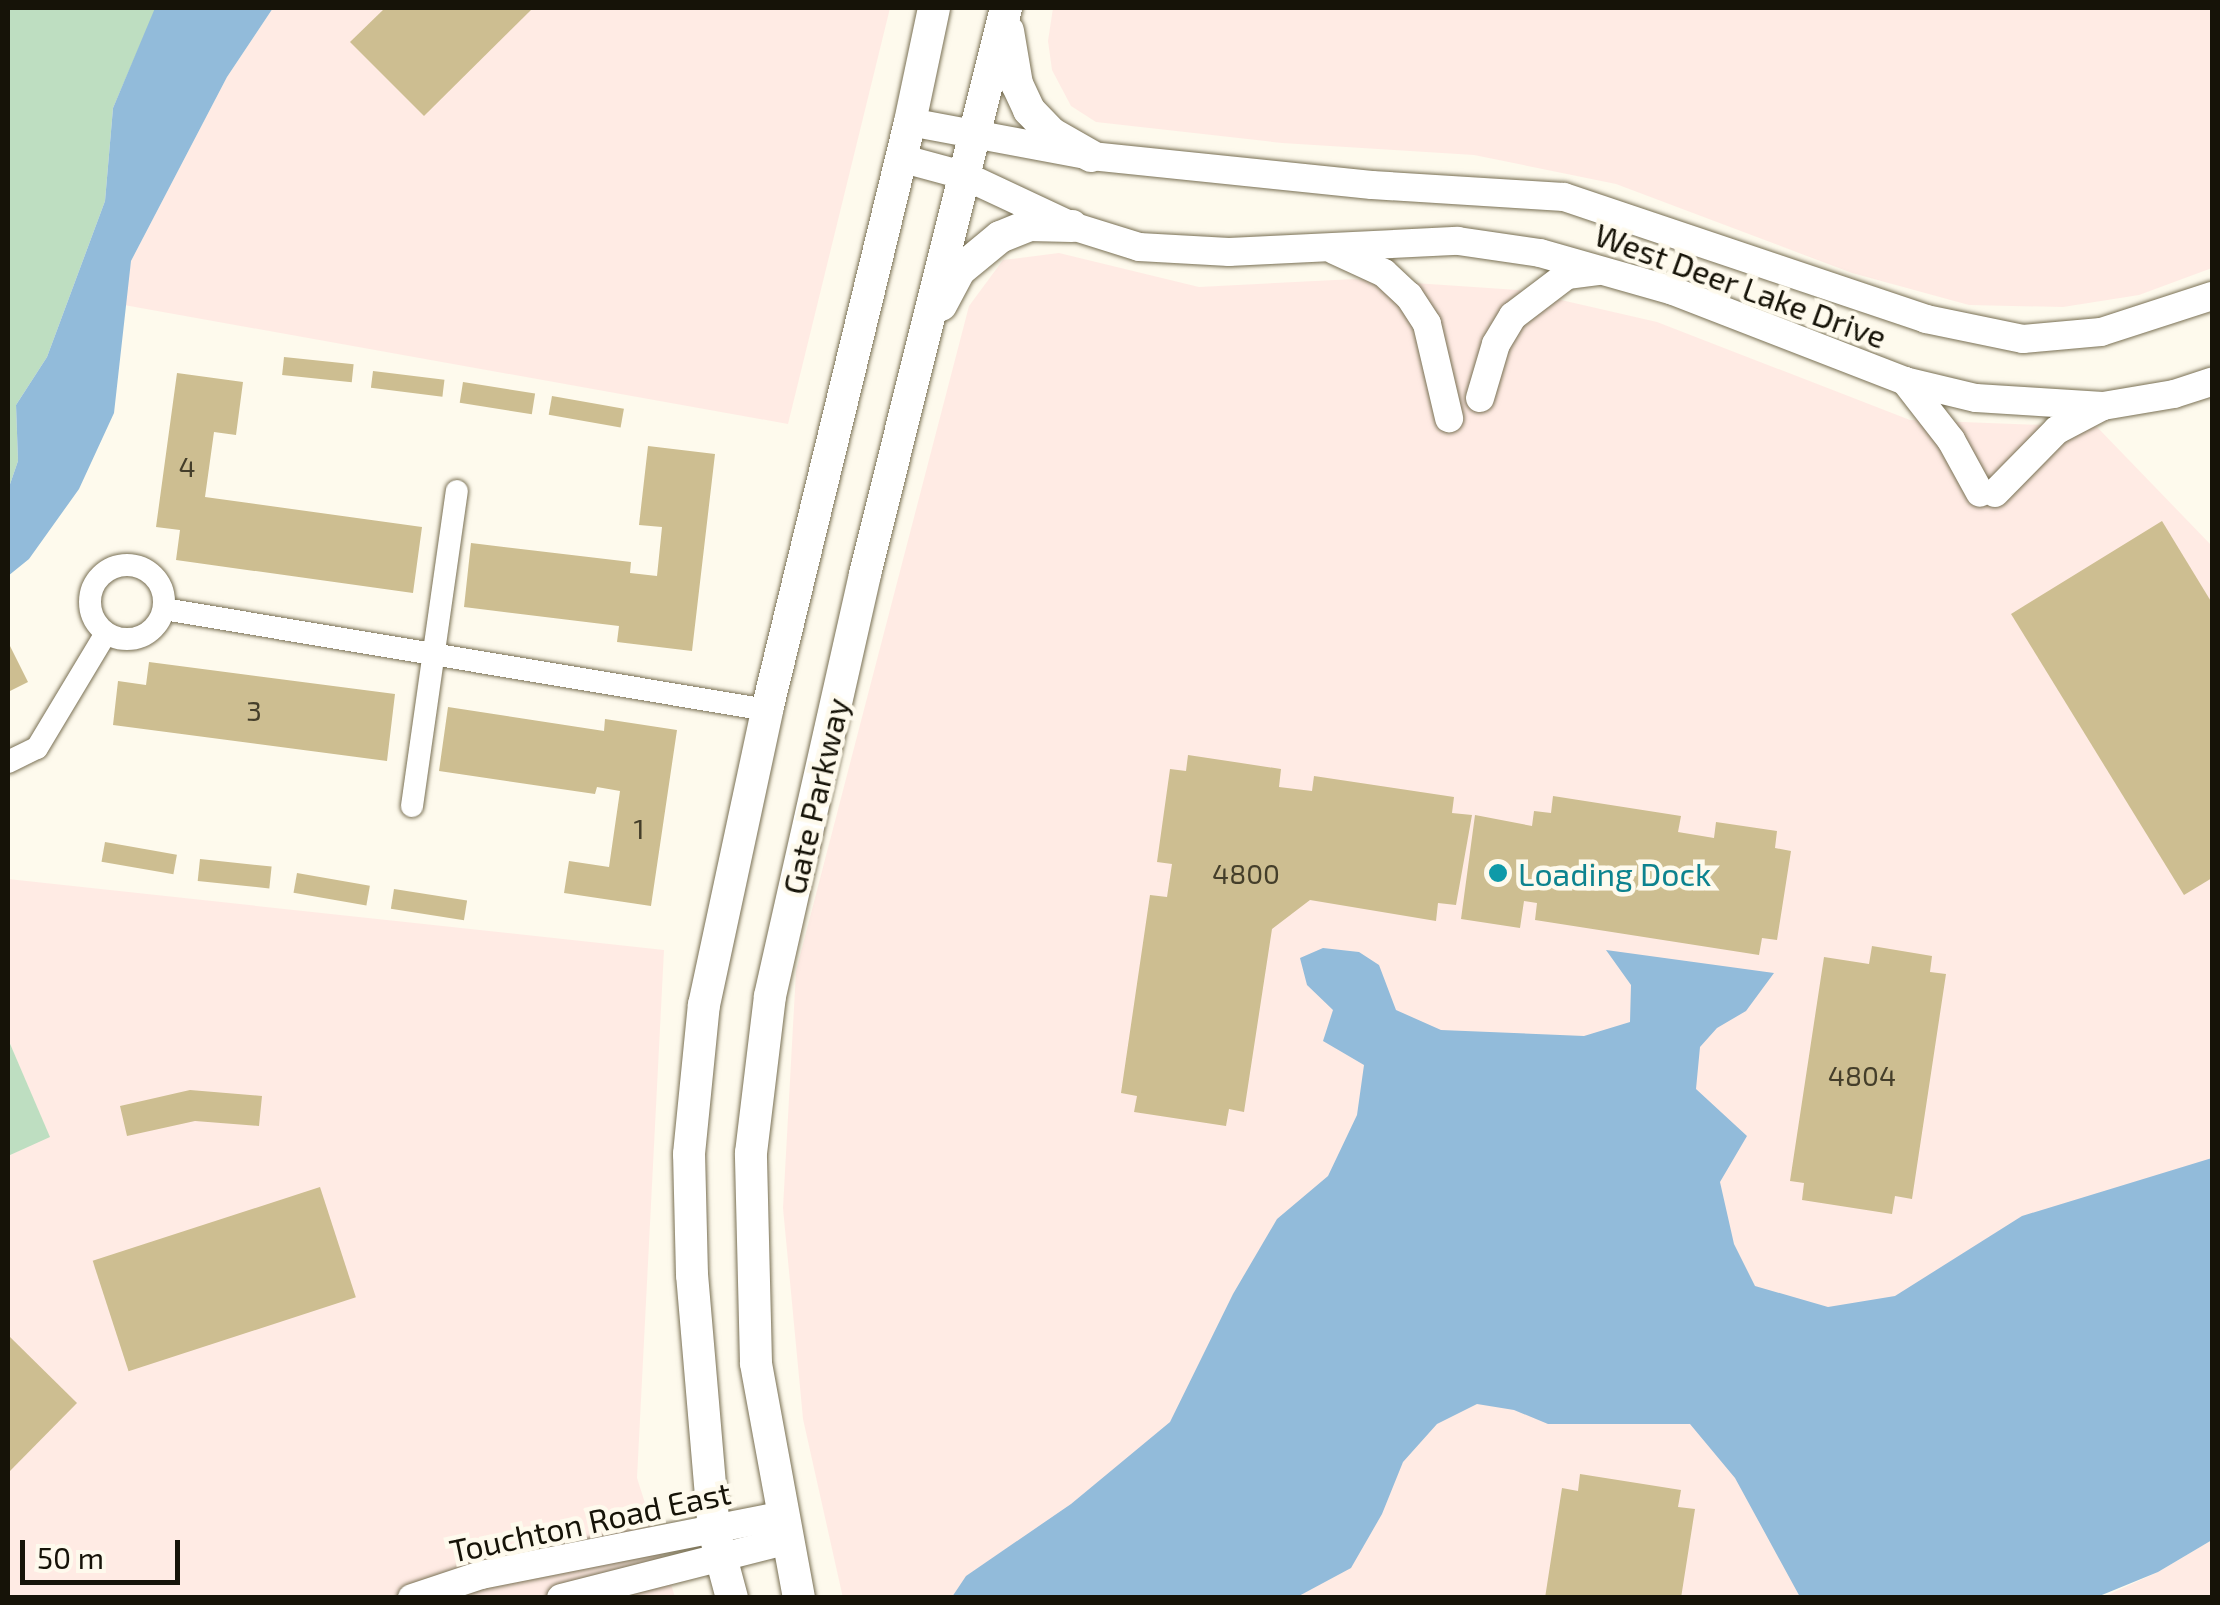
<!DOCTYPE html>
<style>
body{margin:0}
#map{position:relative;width:2220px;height:1605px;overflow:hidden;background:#fefaed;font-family:"Exo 2",sans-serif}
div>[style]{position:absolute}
.commercial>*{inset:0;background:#ffebe4}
.green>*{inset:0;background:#bedec1}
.water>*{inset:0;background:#92bbda}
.building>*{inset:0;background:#cdbe91;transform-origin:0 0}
.roads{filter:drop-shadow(0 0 2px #797054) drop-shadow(0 0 2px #797054)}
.minor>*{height:22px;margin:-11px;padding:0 11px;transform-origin:11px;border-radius:11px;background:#fff}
.minor>.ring{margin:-11px;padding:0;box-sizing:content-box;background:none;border:22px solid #fff;border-radius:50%}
.tertiary>*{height:28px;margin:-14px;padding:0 14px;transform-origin:14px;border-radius:14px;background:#fff}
.secondary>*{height:32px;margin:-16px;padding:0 16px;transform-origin:16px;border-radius:16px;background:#fff}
.dots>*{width:28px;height:28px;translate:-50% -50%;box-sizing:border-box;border:5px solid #fefaed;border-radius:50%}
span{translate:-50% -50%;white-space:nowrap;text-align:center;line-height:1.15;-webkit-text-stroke:9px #fefaed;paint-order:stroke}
.number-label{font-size:28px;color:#443e2a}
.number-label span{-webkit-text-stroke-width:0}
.street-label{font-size:32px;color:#161308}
.culture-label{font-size:32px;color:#0d838f}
.left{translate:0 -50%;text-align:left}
.frame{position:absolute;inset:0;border:10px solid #161308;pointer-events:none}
.scale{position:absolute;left:20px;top:1540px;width:160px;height:45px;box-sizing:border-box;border:5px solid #161308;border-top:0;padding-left:12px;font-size:30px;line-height:35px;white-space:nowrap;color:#161308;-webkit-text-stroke:8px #fefaed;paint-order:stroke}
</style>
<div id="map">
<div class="commercial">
<i style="clip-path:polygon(273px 8px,890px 8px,788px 424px,124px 305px,131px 261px,227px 77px)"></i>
<i style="clip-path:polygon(1053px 8px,2212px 8px,2212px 268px,2139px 295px,2063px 307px,1969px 305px,1852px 273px,1616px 184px,1474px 155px,1282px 143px,1096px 122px,1071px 106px,1052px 70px,1048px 41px)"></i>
<i style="clip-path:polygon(1059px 253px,1199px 287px,1355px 279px,1518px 290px,1657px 322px,1910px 420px,2097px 427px,2212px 546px,2212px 1296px,2071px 1597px,843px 1598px,803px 1419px,783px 1208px,796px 971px,969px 306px,1003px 260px)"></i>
<i style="clip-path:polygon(8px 879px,664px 950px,637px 1478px,675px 1597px,8px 1597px,8px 1156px,49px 1136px,8px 1039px)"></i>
<i style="clip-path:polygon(2212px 1540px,2212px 1597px,2101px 1598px,2158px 1572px)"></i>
</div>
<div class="green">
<i style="clip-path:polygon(8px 8px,156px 8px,113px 108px,105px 201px,47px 357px,16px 405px,18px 461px,8px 490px)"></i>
<i style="clip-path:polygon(8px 1039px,50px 1137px,8px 1156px)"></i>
</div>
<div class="water">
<i style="clip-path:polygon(155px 8px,273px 8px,227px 77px,131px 261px,114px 413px,79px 489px,29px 559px,8px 576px,8px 490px,18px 461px,16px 405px,47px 357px,105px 201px,113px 108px)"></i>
<i style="clip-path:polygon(1323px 948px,1359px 952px,1379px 965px,1396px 1010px,1441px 1030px,1584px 1036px,1630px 1022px,1631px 985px,1606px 950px,1774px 973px,1746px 1011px,1717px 1028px,1700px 1047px,1696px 1089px,1747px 1136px,1720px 1182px,1734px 1244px,1755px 1286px,1828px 1307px,1895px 1296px,2022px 1216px,2212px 1158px,2212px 1540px,2158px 1572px,2097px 1597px,1800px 1597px,1735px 1478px,1690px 1424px,1548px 1424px,1514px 1410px,1477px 1404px,1437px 1424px,1403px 1462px,1382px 1514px,1351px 1568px,1297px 1597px,952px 1597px,966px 1576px,1071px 1504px,1170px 1422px,1233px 1294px,1277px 1219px,1328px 1176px,1357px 1115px,1364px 1065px,1323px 1041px,1333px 1010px,1307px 985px,1300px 958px)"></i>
</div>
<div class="building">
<i style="clip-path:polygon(385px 8px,529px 8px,531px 10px,424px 116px,350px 42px)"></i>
<i style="left:284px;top:357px;width:70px;height:18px;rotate:6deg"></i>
<i style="left:373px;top:371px;width:72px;height:17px;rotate:7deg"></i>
<i style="clip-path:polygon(177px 373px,243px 382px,236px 435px,214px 432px,205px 497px,422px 527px,413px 593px,176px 560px,180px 530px,156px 527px)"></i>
<i style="left:463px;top:382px;width:73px;height:21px;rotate:9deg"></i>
<i style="left:552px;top:396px;width:73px;height:19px;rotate:10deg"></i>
<i style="clip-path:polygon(648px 446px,715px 454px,692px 651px,617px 642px,619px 626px,464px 607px,471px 543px,631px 562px,630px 573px,657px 576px,662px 527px,639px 525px)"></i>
<i style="clip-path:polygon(2162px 521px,2212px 603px,2212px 878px,2184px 895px,2011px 614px)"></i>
<i style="clip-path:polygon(8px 642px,28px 682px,8px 692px)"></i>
<i style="clip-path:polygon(149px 662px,395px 694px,387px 761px,113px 725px,118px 681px,146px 685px)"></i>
<i style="clip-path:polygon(448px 707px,604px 731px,605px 719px,677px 730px,651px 906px,564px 893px,569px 861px,609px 867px,620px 791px,597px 787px,595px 794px,439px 771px)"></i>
<i style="clip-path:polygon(1188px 755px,1281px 769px,1279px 787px,1312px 791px,1314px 776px,1454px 797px,1452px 813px,1472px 815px,1456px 905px,1438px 903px,1436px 921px,1310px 900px,1272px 929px,1244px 1112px,1229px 1109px,1226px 1126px,1134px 1112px,1137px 1096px,1121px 1093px,1150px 895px,1167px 897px,1172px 864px,1157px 862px,1170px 769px,1186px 771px)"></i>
<i style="clip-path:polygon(1553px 796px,1681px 816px,1678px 832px,1714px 838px,1716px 822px,1777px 831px,1775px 848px,1791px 851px,1777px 940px,1762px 938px,1759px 955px,1535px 920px,1537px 903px,1524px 901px,1520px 928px,1461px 919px,1475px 815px,1532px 826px,1534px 811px,1551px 813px)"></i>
<i style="left:105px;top:842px;width:73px;height:20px;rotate:10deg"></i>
<i style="left:200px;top:859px;width:72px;height:22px;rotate:6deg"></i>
<i style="left:297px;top:873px;width:74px;height:20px;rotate:10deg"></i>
<i style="left:394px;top:889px;width:74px;height:20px;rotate:9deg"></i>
<i style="clip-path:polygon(1872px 946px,1932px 956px,1930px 972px,1946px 974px,1912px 1199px,1895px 1196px,1892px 1214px,1802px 1200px,1804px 1183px,1790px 1181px,1824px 957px,1869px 964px)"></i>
<i style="clip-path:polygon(190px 1090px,262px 1096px,259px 1126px,195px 1121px,127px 1136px,120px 1106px)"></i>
<i style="left:320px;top:1187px;width:116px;height:239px;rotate:72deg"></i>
<i style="clip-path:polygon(8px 1335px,77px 1403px,8px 1473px)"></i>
<i style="clip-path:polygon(1580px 1474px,1681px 1490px,1678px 1507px,1695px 1509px,1681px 1598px,1545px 1598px,1562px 1488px,1578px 1491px)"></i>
</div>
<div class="roads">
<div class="minor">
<i class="ring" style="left:90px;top:565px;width:52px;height:52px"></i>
<i style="left:164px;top:609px;width:611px;rotate:9.51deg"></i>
<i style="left:8px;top:762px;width:32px;rotate:-26deg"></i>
<i style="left:37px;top:748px;width:134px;rotate:-59deg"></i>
<i style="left:412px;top:806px;width:318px;rotate:-81.9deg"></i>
</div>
<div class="tertiary">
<i style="left:910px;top:122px;width:184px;rotate:10.6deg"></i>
<i style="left:1091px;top:156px;width:282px;rotate:5.9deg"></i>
<i style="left:1372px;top:185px;width:192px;rotate:3.6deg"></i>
<i style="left:1564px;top:197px;width:382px;rotate:18.6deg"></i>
<i style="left:1926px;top:319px;width:99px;rotate:11.7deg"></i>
<i style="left:2023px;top:339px;width:78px;rotate:-5.1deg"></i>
<i style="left:2101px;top:332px;width:117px;rotate:-18deg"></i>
<i style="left:900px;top:158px;width:65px;rotate:15.1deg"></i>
<i style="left:963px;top:175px;width:120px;rotate:25.1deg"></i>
<i style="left:1072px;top:226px;width:70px;rotate:17.4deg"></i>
<i style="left:1139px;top:247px;width:90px;rotate:3.2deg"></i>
<i style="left:1229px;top:252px;width:229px;rotate:-2.8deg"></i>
<i style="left:1458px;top:241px;width:83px;rotate:8.3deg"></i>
<i style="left:1540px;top:253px;width:138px;rotate:15.9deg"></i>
<i style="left:1673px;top:291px;width:249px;rotate:21.2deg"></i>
<i style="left:1905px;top:381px;width:73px;rotate:13.5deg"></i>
<i style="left:1976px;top:398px;width:127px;rotate:3.6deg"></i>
<i style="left:2103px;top:406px;width:72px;rotate:-9.6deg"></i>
<i style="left:2174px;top:394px;width:40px;rotate:-18deg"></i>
<i style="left:1334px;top:250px;width:55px;rotate:24.7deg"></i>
<i style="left:1384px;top:273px;width:34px;rotate:43deg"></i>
<i style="left:1409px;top:296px;width:33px;rotate:57deg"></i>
<i style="left:1427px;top:324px;width:97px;rotate:76.8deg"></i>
<i style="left:1905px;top:381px;width:75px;rotate:52.1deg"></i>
<i style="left:1951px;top:440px;width:60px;rotate:61.3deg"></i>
<i style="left:1480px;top:398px;width:56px;rotate:-73.5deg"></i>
<i style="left:1496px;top:344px;width:33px;rotate:-59deg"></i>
<i style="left:1513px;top:316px;width:68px;rotate:-37.2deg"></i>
<i style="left:1567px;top:275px;width:31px;rotate:-7deg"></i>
<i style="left:1995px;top:493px;width:88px;rotate:-45.5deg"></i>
<i style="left:2057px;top:430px;width:50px;rotate:-27.6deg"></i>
<i style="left:412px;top:1598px;width:73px;rotate:-18.4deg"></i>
<i style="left:481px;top:1575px;width:308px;rotate:-11.2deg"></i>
<i style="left:561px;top:1598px;width:234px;rotate:-14.3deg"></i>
</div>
<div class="secondary">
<i style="left:1008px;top:31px;width:54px;rotate:80.4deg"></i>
<i style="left:1017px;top:84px;width:29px;rotate:65deg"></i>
<i style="left:1029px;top:110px;width:32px;rotate:46deg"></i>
<i style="left:1051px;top:133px;width:46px;rotate:29.9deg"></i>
<i style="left:941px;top:305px;width:40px;rotate:-62deg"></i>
<i style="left:960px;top:270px;width:52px;rotate:-39.5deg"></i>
<i style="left:1000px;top:237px;width:31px;rotate:-22deg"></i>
<i style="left:1029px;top:225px;width:43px;rotate:1.3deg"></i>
<i style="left:732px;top:1598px;width:69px;rotate:-105deg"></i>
<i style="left:714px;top:1531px;width:257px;rotate:-94.9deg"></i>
<i style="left:692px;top:1275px;width:121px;rotate:-91.4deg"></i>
<i style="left:689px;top:1154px;width:150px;rotate:-84.3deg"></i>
<i style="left:704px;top:1005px;width:302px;rotate:-77.9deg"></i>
<i style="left:767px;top:710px;width:605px;rotate:-76.33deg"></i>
<i style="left:910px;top:122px;width:116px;rotate:-78.1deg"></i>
<i style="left:799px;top:1598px;width:239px;rotate:-100.4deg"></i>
<i style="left:756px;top:1363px;width:210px;rotate:-91.4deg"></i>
<i style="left:751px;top:1153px;width:158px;rotate:-83.1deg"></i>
<i style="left:770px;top:996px;width:433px;rotate:-77.3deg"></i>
<i style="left:865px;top:574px;width:583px;rotate:-76.01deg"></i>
</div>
</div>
<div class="dots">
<i style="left:1498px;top:873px;background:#0f9aa8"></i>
</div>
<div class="number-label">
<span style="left:187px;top:466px">4</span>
<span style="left:254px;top:710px">3</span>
<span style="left:639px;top:828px">1</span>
<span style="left:1246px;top:873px">4800</span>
<span style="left:1862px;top:1075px">4804</span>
</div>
<div class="street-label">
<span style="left:1741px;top:285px;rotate:20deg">West Deer Lake Drive</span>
<span style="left:815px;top:796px;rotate:-77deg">Gate Parkway</span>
<span style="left:590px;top:1521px;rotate:-12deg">Touchton Road East</span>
</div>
<div class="culture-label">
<span class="left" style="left:1518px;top:873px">Loading Dock</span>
</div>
<div class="frame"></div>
<div class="scale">50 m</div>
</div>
